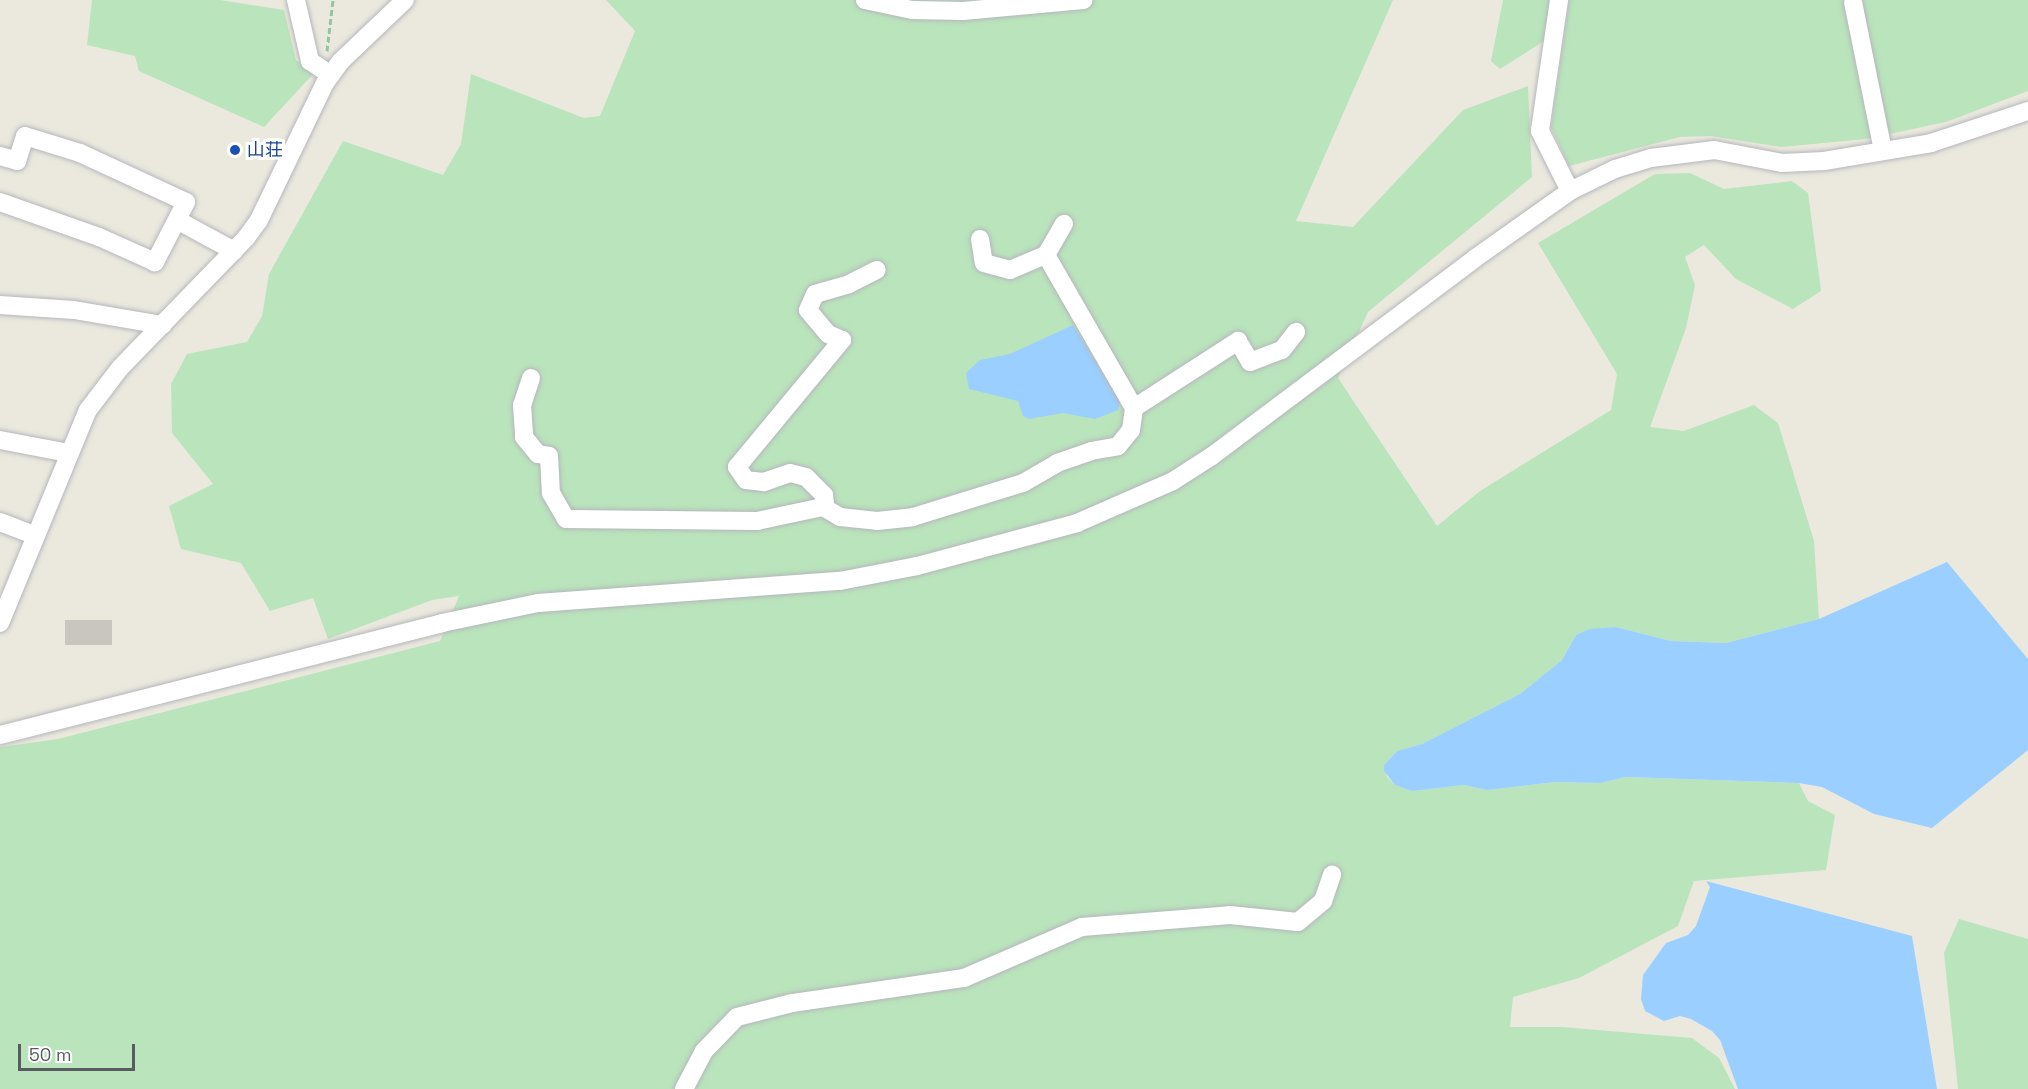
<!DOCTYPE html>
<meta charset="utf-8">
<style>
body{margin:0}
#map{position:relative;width:2028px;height:1089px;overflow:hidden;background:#ebe9de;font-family:"Space Grotesk","Noto Sans JP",sans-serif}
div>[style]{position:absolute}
.green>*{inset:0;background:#bae4bc}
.water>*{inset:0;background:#9bcfff}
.building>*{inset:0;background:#c8c6be;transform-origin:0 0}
.path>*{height:3px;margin-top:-1.5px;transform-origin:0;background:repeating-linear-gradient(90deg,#93c5a3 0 6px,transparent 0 9px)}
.roads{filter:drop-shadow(0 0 2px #b5b7bc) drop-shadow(0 0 2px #b5b7bc)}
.minor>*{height:18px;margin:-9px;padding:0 9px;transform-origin:9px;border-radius:9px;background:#fff}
.dots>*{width:16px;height:16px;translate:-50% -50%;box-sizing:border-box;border:3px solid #fff;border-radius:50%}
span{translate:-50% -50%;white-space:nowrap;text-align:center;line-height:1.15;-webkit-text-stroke:6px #fff;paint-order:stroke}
.transit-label{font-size:18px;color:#164399}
.left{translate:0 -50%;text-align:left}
.scale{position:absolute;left:18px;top:1044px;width:117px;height:27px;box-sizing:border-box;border:3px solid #585b60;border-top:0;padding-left:8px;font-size:18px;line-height:21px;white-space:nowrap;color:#585b60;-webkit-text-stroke:4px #fff;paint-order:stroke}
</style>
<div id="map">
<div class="green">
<i style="clip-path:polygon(92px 0,220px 0,284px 10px,296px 60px,315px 72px,264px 127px,139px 71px,135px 56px,87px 45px)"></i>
<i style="clip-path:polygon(606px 0,1393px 0,1296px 221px,1353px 227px,1463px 110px,1528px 86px,1532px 177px,1368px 312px,1338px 378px,1437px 526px,1480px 491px,1611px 410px,1617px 374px,1538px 243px,1655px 174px,1690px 173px,1724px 189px,1792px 181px,1808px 193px,1821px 291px,1793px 309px,1736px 279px,1704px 245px,1685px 257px,1695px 285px,1686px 328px,1650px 427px,1684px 431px,1754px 405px,1778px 423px,1814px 541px,1819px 619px,1726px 643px,1671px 641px,1616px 627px,1576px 635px,1562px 660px,1520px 694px,1422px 744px,1397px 751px,1384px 765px,1387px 777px,1395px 785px,1412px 791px,1464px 785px,1487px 790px,1555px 782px,1601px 783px,1625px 777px,1799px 783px,1808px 801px,1835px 815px,1826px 870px,1694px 881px,1678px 926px,1579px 978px,1513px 997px,1510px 1027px,1562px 1027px,1692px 1038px,1719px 1058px,1735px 1089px,0 1089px,0 747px,58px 739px,440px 641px,459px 596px,432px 600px,328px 639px,313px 598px,270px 611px,241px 563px,181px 549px,169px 506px,213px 484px,172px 433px,171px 384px,187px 354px,247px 342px,262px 316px,269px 274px,343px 141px,443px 175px,461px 144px,471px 74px,584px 118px,600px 116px,635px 31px)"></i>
<i style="clip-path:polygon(1503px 0,1552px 0,1544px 41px,1500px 69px,1491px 61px)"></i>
<i style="clip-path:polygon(1569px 0,2028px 0,2028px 91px,1946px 122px,1866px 139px,1781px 147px,1711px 136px,1680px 137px,1569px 166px,1551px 127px)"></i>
<i style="clip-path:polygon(1959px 919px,2028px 939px,2028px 1089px,1958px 1089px,1944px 953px)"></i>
</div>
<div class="water">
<i style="clip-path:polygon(1073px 325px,1120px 401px,1118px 410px,1095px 419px,1063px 413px,1029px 419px,1023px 416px,1018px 401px,969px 389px,966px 373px,980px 360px,1010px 354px)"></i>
<i style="clip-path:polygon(1947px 562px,2028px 659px,2028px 750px,1932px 828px,1874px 814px,1822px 787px,1799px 783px,1625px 777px,1601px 783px,1555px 782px,1487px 790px,1464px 785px,1412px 791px,1395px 785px,1384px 771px,1384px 765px,1397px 751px,1422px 744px,1520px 694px,1562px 660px,1576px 635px,1590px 629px,1616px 627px,1671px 641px,1726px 643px,1819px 619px)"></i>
<i style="clip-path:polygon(1706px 881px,1912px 936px,1937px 1089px,1738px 1089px,1720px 1040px,1712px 1031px,1691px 1019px,1680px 1016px,1664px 1021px,1645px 1011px,1641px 999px,1643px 975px,1666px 943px,1688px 935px,1696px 926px,1710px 887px)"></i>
</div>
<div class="building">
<i style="left:112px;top:620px;width:25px;height:47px;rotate:90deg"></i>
</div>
<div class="path">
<i style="left:327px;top:51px;width:51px;rotate:-83.3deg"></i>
</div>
<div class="roads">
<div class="minor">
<i style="left:296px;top:0;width:63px;rotate:77.1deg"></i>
<i style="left:310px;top:61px;width:25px;rotate:34deg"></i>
<i style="left:865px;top:0;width:48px;rotate:12deg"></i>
<i style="left:912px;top:10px;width:51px;rotate:1.1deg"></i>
<i style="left:963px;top:11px;width:121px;rotate:-5.2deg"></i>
<i style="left:1559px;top:0;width:132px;rotate:98.3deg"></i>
<i style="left:1540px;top:131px;width:67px;rotate:63.4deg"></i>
<i style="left:1853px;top:2px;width:152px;rotate:78.6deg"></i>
<i style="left:0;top:156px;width:18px;rotate:16deg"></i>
<i style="left:17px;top:161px;width:26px;rotate:-72deg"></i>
<i style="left:25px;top:136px;width:58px;rotate:17.2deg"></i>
<i style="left:80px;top:153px;width:117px;rotate:24.8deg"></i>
<i style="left:186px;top:202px;width:68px;rotate:117.3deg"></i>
<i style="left:155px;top:262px;width:61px;rotate:-155.9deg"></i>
<i style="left:99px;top:237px;width:105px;rotate:-160.5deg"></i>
<i style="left:177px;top:220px;width:65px;rotate:28.5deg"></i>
<i style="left:980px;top:239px;width:24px;rotate:81deg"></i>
<i style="left:984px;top:263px;width:27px;rotate:15deg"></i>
<i style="left:1010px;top:270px;width:39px;rotate:-23deg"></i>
<i style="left:1046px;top:255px;width:36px;rotate:-60deg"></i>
<i style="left:0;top:305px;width:74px;rotate:3.9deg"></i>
<i style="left:74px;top:310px;width:90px;rotate:9.6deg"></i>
<i style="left:531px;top:378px;width:28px;rotate:108deg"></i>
<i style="left:522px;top:405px;width:32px;rotate:86deg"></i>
<i style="left:524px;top:437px;width:22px;rotate:51deg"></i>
<i style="left:538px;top:454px;width:11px;rotate:10deg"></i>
<i style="left:549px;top:456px;width:37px;rotate:87deg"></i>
<i style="left:551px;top:493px;width:30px;rotate:60deg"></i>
<i style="left:566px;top:519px;width:191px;rotate:0.6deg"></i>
<i style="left:757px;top:521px;width:67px;rotate:-12deg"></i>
<i style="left:823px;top:507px;width:20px;rotate:30deg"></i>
<i style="left:840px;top:517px;width:37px;rotate:6deg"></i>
<i style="left:877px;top:521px;width:36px;rotate:-6deg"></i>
<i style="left:913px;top:517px;width:115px;rotate:-17.2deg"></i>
<i style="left:1023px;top:483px;width:39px;rotate:-30deg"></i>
<i style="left:1057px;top:463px;width:36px;rotate:-19deg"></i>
<i style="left:1091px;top:451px;width:27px;rotate:-10deg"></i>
<i style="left:1118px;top:446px;width:21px;rotate:-51deg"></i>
<i style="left:1131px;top:430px;width:22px;rotate:-82deg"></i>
<i style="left:1134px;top:408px;width:177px;rotate:-119.9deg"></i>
<i style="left:1134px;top:408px;width:124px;rotate:-32.8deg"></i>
<i style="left:1238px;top:341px;width:24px;rotate:60deg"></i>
<i style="left:1250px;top:362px;width:34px;rotate:-21deg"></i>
<i style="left:1282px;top:350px;width:23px;rotate:-52deg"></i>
<i style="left:0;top:440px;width:69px;rotate:10.8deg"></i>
<i style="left:825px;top:503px;width:8px;rotate:-97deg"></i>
<i style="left:824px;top:495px;width:25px;rotate:-135deg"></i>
<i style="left:806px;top:477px;width:16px;rotate:-166deg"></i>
<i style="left:790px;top:473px;width:28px;rotate:161deg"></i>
<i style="left:764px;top:482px;width:18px;rotate:-174deg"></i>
<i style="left:746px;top:480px;width:16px;rotate:-125deg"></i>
<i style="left:737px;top:467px;width:165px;rotate:-50.4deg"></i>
<i style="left:842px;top:340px;width:15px;rotate:-157deg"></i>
<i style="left:828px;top:334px;width:31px;rotate:-130deg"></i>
<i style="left:808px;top:310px;width:17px;rotate:-66deg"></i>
<i style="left:815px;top:294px;width:35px;rotate:-16deg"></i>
<i style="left:849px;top:284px;width:31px;rotate:-27deg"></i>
<i style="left:0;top:522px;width:36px;rotate:21deg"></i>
<i style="left:0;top:623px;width:230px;rotate:-67.6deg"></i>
<i style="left:88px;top:410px;width:53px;rotate:-52.7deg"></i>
<i style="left:120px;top:368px;width:181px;rotate:-45.9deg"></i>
<i style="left:246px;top:238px;width:22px;rotate:-54deg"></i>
<i style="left:259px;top:220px;width:152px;rotate:-64.3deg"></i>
<i style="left:325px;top:83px;width:27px;rotate:-54deg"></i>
<i style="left:341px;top:61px;width:88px;rotate:-43.6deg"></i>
<i style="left:0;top:735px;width:456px;rotate:-14.2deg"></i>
<i style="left:442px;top:623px;width:98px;rotate:-11.8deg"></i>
<i style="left:538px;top:603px;width:303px;rotate:-4.2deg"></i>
<i style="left:840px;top:581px;width:78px;rotate:-11deg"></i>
<i style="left:917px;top:566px;width:166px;rotate:-15deg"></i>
<i style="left:1077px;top:523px;width:105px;rotate:-23.6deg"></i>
<i style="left:1173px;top:481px;width:46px;rotate:-32.7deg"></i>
<i style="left:1212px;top:456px;width:328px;rotate:-36.9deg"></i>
<i style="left:1474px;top:259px;width:118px;rotate:-35.3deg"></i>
<i style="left:1570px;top:191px;width:50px;rotate:-26.1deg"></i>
<i style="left:1615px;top:169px;width:38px;rotate:-17deg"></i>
<i style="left:1651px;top:158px;width:64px;rotate:-7.2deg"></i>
<i style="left:1714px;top:150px;width:69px;rotate:10.8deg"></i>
<i style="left:1782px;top:163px;width:42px;rotate:-2.7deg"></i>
<i style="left:1824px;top:161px;width:109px;rotate:-9.5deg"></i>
<i style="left:1931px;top:143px;width:102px;rotate:-18.3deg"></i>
<i style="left:684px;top:1089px;width:43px;rotate:-62.2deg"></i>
<i style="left:704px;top:1051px;width:47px;rotate:-45.9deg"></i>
<i style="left:737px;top:1017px;width:57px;rotate:-14.3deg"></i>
<i style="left:792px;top:1003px;width:174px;rotate:-8.3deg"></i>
<i style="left:964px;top:978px;width:129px;rotate:-23.4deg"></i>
<i style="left:1082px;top:927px;width:148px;rotate:-4.6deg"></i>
<i style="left:1230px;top:915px;width:68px;rotate:5.9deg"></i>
<i style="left:1298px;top:922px;width:33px;rotate:-40deg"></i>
<i style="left:1323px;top:901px;width:28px;rotate:-71deg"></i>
</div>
</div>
<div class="dots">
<i style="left:235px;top:150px;background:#1a4fb4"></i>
</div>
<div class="transit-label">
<span class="left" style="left:247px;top:150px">山荘</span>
</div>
<div class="scale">50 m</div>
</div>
